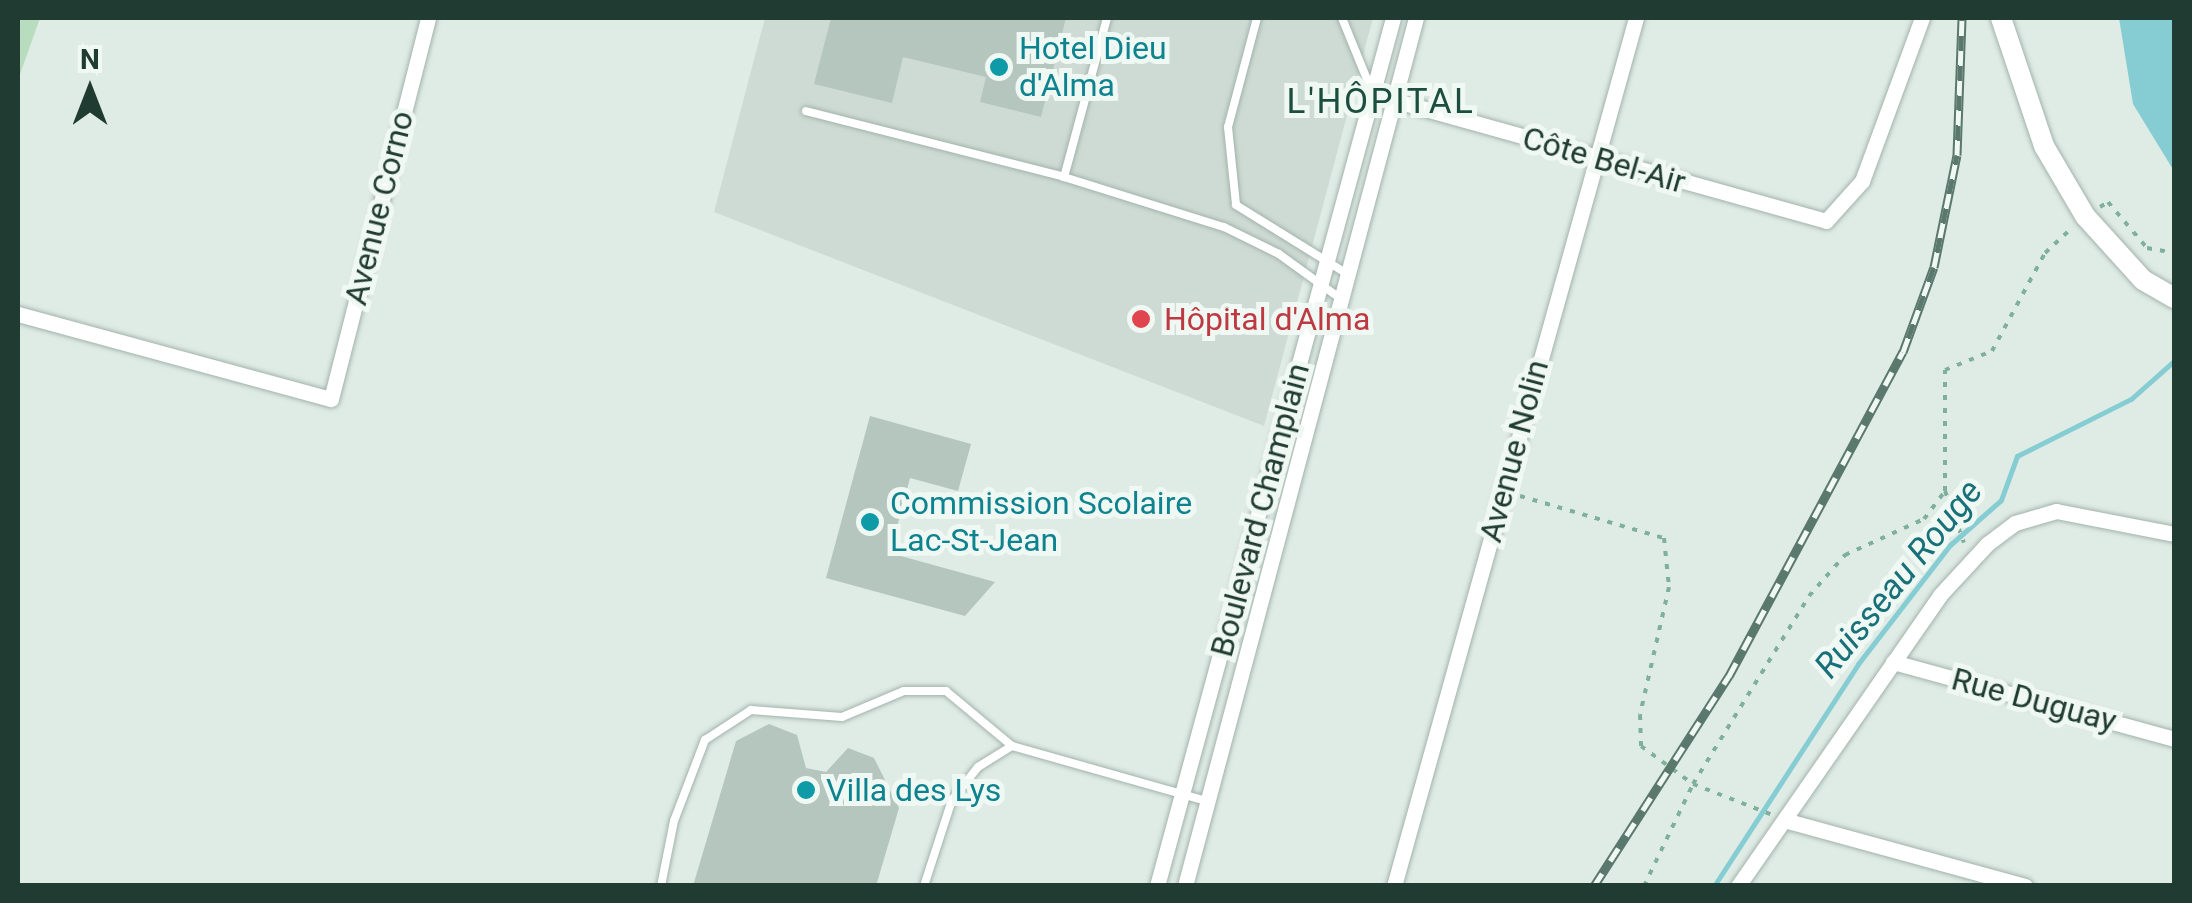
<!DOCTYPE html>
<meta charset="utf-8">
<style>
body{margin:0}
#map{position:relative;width:2192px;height:903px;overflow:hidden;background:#dfebe5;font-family:Roboto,sans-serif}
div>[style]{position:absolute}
.built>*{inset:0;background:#cedbd4}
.green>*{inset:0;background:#b7ddbe}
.water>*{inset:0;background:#85cdd3}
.stream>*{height:5px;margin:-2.5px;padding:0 2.5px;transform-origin:2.5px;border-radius:2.5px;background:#85cdd3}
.building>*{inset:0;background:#b5c6be}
.path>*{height:4px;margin-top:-2px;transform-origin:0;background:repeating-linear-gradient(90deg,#7fb09c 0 5px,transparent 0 13px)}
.roads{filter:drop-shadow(0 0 2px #a2b3ac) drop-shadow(0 0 2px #a2b3ac)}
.lane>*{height:8px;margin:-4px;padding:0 4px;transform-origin:4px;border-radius:4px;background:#fff}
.street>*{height:15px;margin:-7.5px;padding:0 7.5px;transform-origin:7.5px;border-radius:7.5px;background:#fff}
.secondary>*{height:20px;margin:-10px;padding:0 10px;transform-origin:10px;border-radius:10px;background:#fff}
.rail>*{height:9px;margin-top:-4.5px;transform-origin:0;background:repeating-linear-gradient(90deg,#f0f8f3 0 15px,#5a786d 0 30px);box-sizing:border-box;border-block:2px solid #5a786d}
.dots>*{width:28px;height:28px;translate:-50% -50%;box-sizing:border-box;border:5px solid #f0f8f3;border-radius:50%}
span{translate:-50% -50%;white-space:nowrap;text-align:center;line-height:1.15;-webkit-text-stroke:10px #f0f8f3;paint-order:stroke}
.culture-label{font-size:32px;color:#0d838f}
.left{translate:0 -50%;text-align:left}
.street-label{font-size:32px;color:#203c32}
.health-label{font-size:32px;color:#be3a42}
.neighbourhood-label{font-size:35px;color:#1b4e3e;letter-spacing:2.5px}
.water-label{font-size:35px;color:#187179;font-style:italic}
.frame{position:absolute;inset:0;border:20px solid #203c32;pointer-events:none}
.north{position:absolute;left:40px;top:40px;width:100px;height:100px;-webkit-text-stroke:8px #f0f8f3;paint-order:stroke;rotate:0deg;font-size:28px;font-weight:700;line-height:40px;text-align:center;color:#203c32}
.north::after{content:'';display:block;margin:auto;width:35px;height:45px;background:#203c32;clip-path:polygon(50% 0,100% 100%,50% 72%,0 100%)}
</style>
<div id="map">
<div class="built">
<i style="clip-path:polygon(765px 18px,1373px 18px,1264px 426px,714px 212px)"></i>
</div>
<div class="green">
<i style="clip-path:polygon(18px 18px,40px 18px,18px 80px)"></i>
</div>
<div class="water">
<i style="clip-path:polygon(2119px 18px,2174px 18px,2174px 171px,2133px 104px)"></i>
</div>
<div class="stream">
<i style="left:1714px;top:886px;width:265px;rotate:-57deg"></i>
<i style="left:1858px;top:664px;width:150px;rotate:-52.3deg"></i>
<i style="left:1950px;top:545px;width:68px;rotate:-41.4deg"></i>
<i style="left:2001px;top:500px;width:47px;rotate:-70deg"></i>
<i style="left:2017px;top:456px;width:127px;rotate:-26.6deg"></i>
<i style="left:2131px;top:399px;width:57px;rotate:-41.5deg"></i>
</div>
<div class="building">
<i style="clip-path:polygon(831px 18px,1066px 18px,1041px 117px,980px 102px,986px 77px,903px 57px,892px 103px,814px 84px)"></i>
<i style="clip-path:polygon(870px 416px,971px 444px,958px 491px,910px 478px,890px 553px,995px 582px,965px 616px,826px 578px)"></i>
<i style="clip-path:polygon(769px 724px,797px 735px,806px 768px,826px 772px,848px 748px,874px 758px,899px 808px,876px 886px,693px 886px,736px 741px)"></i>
</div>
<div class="path">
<i style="left:2100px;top:207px;width:9px;rotate:-32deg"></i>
<i style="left:2108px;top:202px;width:60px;rotate:49.7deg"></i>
<i style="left:2147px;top:248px;width:27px;rotate:10deg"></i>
<i style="left:1945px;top:491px;width:55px;rotate:69.9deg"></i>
<i style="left:1520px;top:496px;width:150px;rotate:16.3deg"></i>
<i style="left:1664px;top:538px;width:49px;rotate:84.2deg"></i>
<i style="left:1669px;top:587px;width:131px;rotate:102.8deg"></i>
<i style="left:1640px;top:715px;width:31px;rotate:88deg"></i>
<i style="left:1641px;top:746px;width:64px;rotate:36.2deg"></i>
<i style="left:1693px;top:784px;width:83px;rotate:21.3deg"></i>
<i style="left:1644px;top:886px;width:113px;rotate:-64.3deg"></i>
<i style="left:1693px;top:784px;width:221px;rotate:-58.3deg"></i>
<i style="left:1809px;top:596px;width:55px;rotate:-48.7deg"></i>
<i style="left:1845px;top:555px;width:87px;rotate:-24.5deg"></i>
<i style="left:1924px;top:519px;width:35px;rotate:-53deg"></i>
<i style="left:1945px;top:491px;width:121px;rotate:-90deg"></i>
<i style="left:1945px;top:370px;width:51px;rotate:-22deg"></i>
<i style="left:1992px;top:351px;width:111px;rotate:-61.6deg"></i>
<i style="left:2045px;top:253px;width:37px;rotate:-43deg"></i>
</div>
<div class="roads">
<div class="lane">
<i style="left:1107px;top:18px;width:165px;rotate:105.1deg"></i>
<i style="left:1064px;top:177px;width:168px;rotate:17.4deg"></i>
<i style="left:1224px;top:227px;width:61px;rotate:26.1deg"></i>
<i style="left:1279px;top:254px;width:77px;rotate:36deg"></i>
<i style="left:1257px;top:18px;width:113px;rotate:104.9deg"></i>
<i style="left:1228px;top:127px;width:78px;rotate:84.1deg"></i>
<i style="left:1236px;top:205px;width:133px;rotate:31.8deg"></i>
<i style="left:1342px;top:18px;width:77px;rotate:67.8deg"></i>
<i style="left:806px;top:111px;width:266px;rotate:14.3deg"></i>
<i style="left:661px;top:886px;width:66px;rotate:-78.7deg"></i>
<i style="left:674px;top:821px;width:87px;rotate:-69.1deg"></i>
<i style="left:705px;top:740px;width:55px;rotate:-33.1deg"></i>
<i style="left:751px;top:710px;width:91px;rotate:4.4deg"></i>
<i style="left:842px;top:717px;width:67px;rotate:-22.8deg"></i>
<i style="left:904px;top:691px;width:42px"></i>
<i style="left:946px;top:691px;width:86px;rotate:39.8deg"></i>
<i style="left:924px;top:886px;width:90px;rotate:-72deg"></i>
<i style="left:952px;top:800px;width:42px;rotate:-51.8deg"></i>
<i style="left:978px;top:767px;width:40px;rotate:-32deg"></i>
<i style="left:1012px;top:746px;width:203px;rotate:15.8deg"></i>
</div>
<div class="street">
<i style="left:1386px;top:98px;width:457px;rotate:15.6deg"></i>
<i style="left:1826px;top:221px;width:54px;rotate:-48deg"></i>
<i style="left:1862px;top:181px;width:174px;rotate:-69.8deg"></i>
<i style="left:18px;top:314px;width:324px;rotate:15.2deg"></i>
<i style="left:331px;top:399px;width:393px;rotate:-75.7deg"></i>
<i style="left:1893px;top:662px;width:291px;rotate:15.3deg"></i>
<i style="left:1784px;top:820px;width:250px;rotate:15.3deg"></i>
<i style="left:1157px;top:886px;width:900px;rotate:-74.79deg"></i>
<i style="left:1185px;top:886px;width:898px;rotate:-75.1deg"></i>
<i style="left:1394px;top:886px;width:901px;rotate:-74.42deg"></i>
<i style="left:1738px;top:886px;width:354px;rotate:-55.2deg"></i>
<i style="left:1940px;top:595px;width:69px;rotate:-47.3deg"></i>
<i style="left:1987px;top:544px;width:35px;rotate:-37deg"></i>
<i style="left:2015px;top:523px;width:43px;rotate:-16.3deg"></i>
<i style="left:2056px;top:511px;width:120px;rotate:11deg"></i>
</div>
<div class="secondary">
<i style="left:2001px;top:18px;width:135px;rotate:71.4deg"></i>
<i style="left:2044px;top:146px;width:81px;rotate:59.6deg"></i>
<i style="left:2085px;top:216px;width:86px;rotate:47.8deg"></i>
<i style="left:2143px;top:280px;width:36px;rotate:30deg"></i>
</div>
</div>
<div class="rail">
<i style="left:1594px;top:886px;width:250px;rotate:-57.3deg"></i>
<i style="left:1729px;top:676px;width:368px;rotate:-61.8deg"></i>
<i style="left:1903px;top:352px;width:90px;rotate:-70deg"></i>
<i style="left:1934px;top:267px;width:114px;rotate:-78.4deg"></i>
<i style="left:1957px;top:155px;width:137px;rotate:-87.9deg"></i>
</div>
<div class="dots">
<i style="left:999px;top:67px;background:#0f9aa8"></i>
<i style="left:1141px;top:319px;background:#e0444e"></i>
<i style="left:870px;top:522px;background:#0f9aa8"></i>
<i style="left:806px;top:790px;background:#0f9aa8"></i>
</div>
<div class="culture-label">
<span class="left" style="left:1019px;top:67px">Hotel Dieu<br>d'Alma</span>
<span class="left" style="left:890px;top:522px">Commission Scolaire<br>Lac-St-Jean</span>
<span class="left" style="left:826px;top:790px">Villa des Lys</span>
</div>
<div class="street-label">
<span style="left:1604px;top:160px;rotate:16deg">Côte Bel-Air</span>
<span style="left:379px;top:208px;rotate:-76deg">Avenue Corno</span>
<span style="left:1514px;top:451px;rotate:-75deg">Avenue Nolin</span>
<span style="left:1260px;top:510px;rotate:-75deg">Boulevard Champlain</span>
<span style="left:2034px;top:700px;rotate:15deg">Rue Duguay</span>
</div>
<div class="health-label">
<span class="left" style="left:1164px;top:319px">Hôpital d'Alma</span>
</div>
<div class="neighbourhood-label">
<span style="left:1381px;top:102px">L'HÔPITAL</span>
</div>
<div class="water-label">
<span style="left:1899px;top:579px;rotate:-51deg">Ruisseau Rouge</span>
</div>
<div class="frame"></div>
<div class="north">N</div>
</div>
